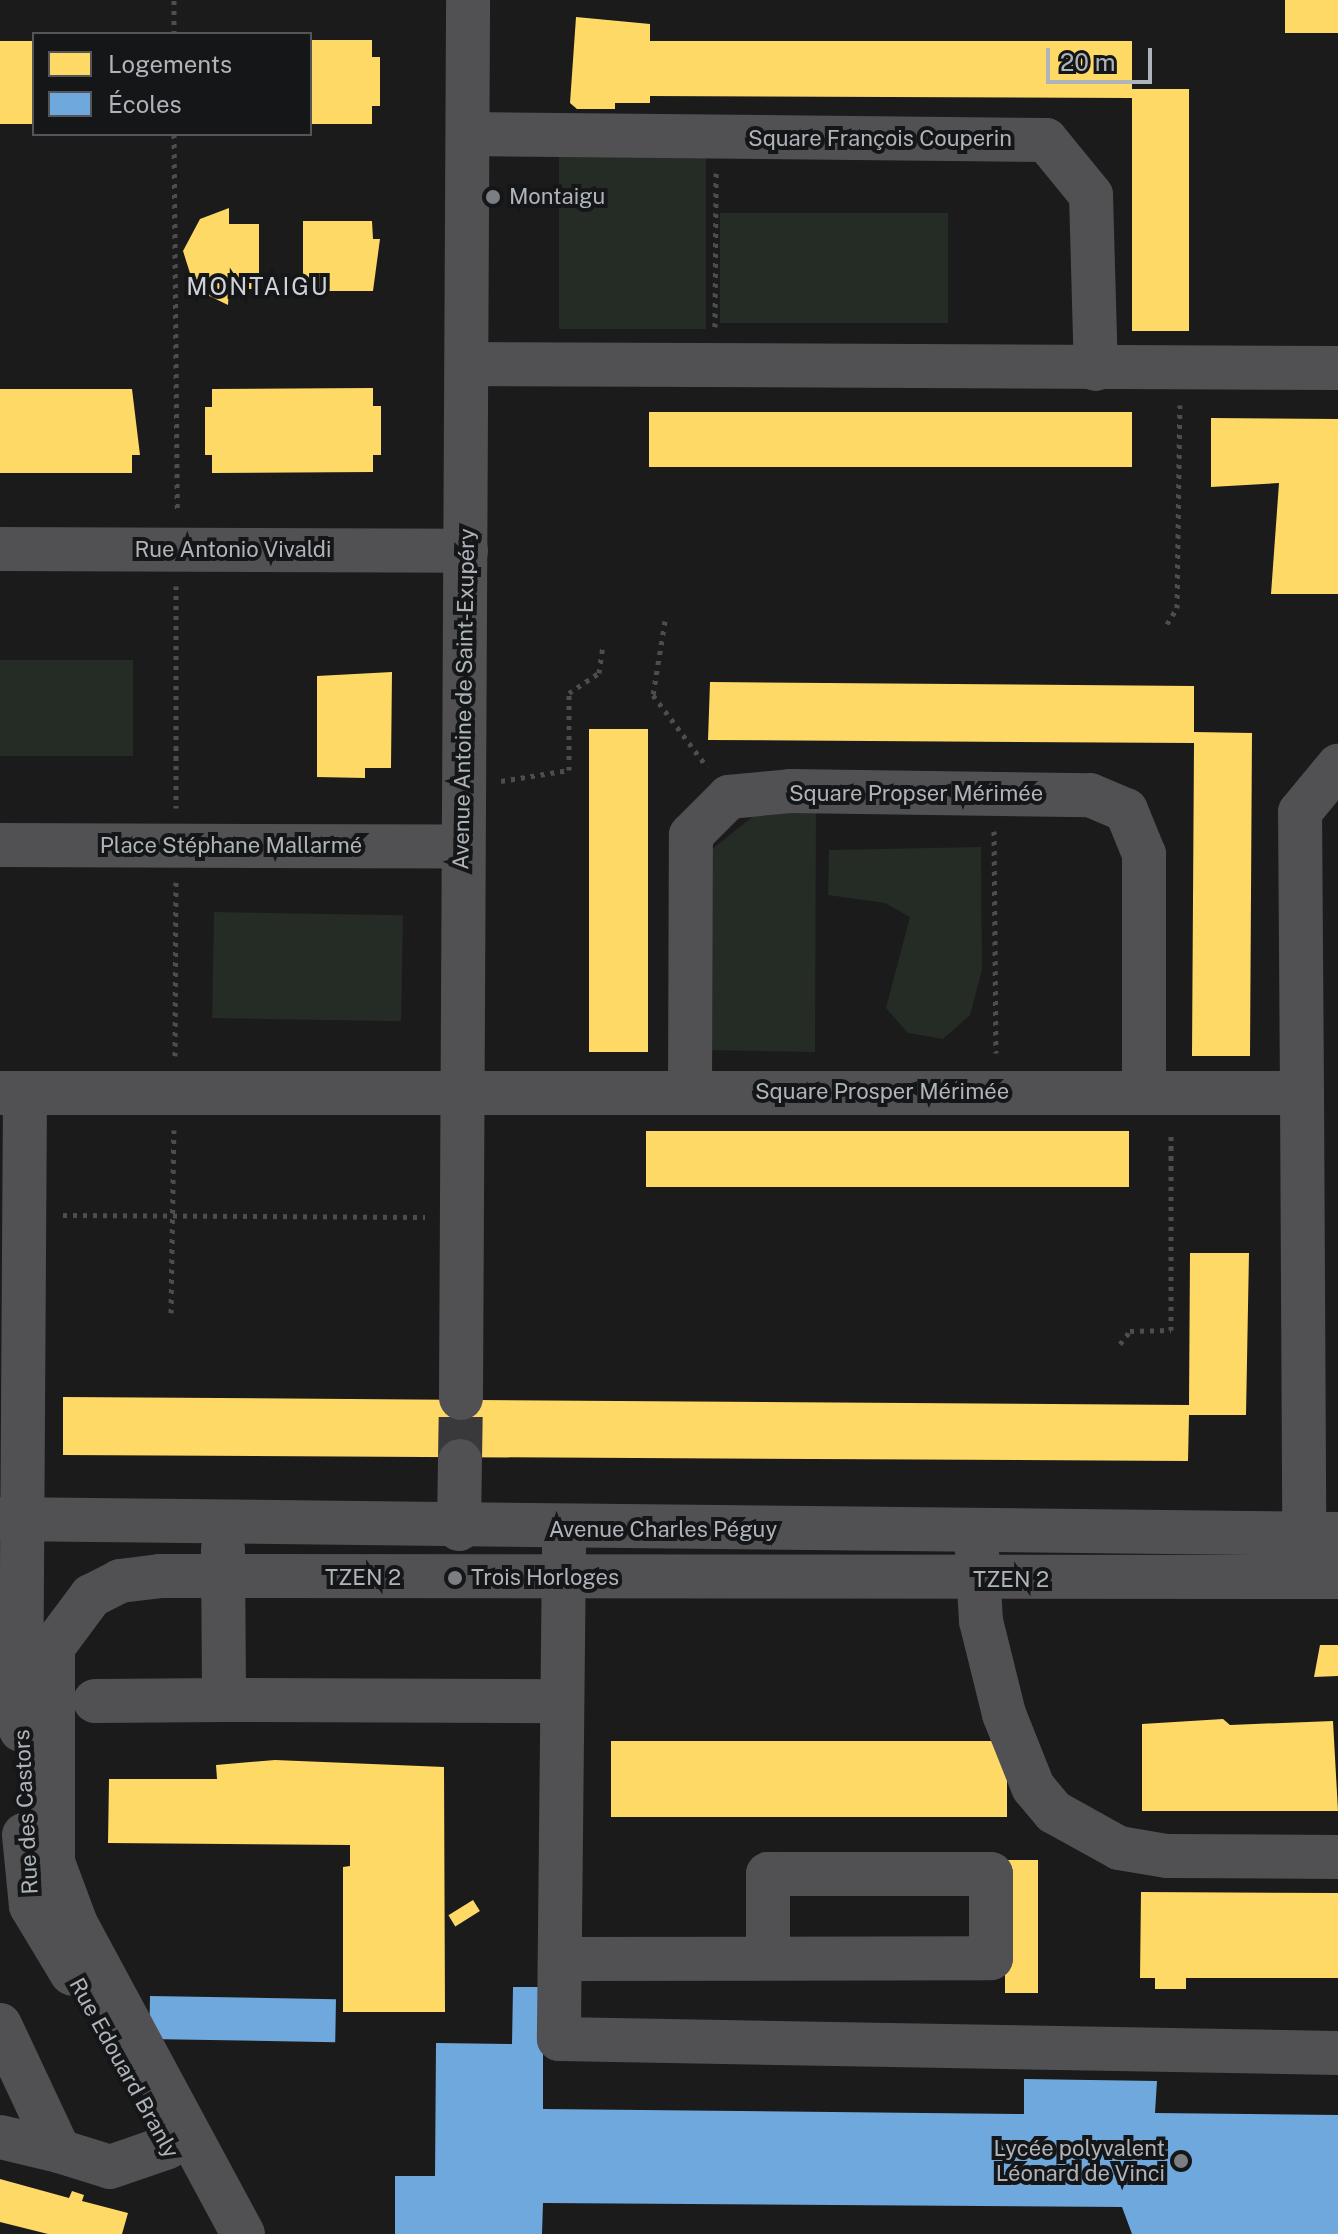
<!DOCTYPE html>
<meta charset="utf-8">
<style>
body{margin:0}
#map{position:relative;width:1338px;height:2234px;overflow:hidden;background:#1b1b1b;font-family:"Public Sans",sans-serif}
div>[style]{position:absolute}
.green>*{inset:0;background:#252b25;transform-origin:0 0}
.homes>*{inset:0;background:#ffd966;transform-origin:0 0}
.schools>*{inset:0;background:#6fa8dc;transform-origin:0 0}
.minor-tunnel>*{height:44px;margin-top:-22px;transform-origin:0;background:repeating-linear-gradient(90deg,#39393b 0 44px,transparent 0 66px)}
.path>*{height:5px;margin-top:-2.5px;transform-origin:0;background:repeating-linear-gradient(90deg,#4c4d4f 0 4px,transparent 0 10px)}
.minor>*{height:44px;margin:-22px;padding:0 22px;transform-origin:22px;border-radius:22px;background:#515154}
.dots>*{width:22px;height:22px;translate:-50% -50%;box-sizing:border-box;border:4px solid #151617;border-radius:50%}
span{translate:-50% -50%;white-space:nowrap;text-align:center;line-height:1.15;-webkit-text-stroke:8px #151617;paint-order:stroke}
.street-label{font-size:22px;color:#afb3ba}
.poi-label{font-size:22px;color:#afb3ba}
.left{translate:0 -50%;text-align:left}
.right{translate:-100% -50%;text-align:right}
.neighbourhood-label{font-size:24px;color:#cfd2d7;letter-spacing:2px}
.legend{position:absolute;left:32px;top:32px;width:280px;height:104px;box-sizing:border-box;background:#151617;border:2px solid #535558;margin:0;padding:10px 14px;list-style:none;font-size:24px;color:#afb3ba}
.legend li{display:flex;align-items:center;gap:16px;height:40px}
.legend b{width:40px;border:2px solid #535558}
.scale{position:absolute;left:1046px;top:48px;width:106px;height:36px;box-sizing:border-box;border:4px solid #afb3ba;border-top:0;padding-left:10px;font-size:24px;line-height:28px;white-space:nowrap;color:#afb3ba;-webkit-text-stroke:6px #151617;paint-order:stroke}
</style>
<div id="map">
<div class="green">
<i style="left:706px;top:150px;width:179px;height:147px;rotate:90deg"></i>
<i style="left:720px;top:213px;width:228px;height:110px"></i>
<i style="left:0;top:660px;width:133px;height:96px"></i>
<i style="clip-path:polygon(816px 809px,815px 1052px,703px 1050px,701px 858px,761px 810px)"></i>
<i style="clip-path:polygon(981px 847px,982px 970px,970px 1015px,943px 1039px,908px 1033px,886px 1008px,910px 917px,885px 903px,828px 895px,829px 850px)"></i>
<i style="left:214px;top:912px;width:189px;height:106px;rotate:1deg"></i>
</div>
<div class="homes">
<i style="left:1285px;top:0;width:53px;height:33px"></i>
<i style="clip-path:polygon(576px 17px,650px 24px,650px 41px,1132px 41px,1132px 89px,1189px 89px,1189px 331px,1132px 331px,1132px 98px,650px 96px,650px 103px,615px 103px,615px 109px,577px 109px,570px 103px)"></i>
<i style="clip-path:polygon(310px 40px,372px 40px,372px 57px,380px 57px,380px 106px,372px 106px,372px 124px,310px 124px)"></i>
<i style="left:0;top:41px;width:34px;height:83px"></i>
<i style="clip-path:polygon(229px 208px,229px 224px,259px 224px,259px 289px,229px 289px,228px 305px,195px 289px,183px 251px,200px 219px)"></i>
<i style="clip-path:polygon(303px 221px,372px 221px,373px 239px,380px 239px,373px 291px,303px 291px)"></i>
<i style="clip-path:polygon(373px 388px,373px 406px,381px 406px,381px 455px,373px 455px,373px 472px,212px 473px,212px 455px,205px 455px,205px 407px,212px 407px,212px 389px)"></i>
<i style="clip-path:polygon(0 389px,132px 389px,140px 455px,132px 455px,132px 473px,0 473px)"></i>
<i style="left:649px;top:412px;width:483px;height:55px"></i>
<i style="clip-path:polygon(1211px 418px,1338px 419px,1338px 594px,1271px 594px,1279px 483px,1211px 487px)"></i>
<i style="clip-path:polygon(392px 672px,391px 768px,365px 768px,365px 778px,317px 777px,317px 676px)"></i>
<i style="clip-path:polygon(710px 682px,1194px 686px,1194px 732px,1252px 733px,1250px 1056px,1192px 1056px,1194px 743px,708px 740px)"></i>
<i style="left:589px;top:729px;width:59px;height:323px"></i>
<i style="left:646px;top:1131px;width:483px;height:56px"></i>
<i style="clip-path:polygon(1190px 1253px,1249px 1253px,1246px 1415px,1189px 1415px,1188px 1461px,63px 1455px,63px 1397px,1189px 1405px)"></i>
<i style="clip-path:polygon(1320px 1645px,1338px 1645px,1338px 1676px,1314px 1677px)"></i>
<i style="clip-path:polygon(1223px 1719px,1230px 1725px,1333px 1721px,1338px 1811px,1142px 1811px,1142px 1724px)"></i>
<i style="left:611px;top:1741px;width:396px;height:76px"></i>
<i style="clip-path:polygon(275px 1760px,444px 1767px,445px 2012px,343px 2012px,343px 1867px,350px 1866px,350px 1845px,108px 1843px,109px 1779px,217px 1779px,216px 1765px)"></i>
<i style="left:1005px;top:1860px;width:33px;height:133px"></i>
<i style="clip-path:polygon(1141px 1892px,1338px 1893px,1338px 1978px,1186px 1978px,1186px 1989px,1155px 1989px,1155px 1978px,1140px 1978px)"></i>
<i style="left:473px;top:1900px;width:13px;height:29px;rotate:58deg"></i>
<i style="clip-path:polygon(0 2179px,69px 2198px,72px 2191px,84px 2195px,82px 2201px,128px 2213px,122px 2234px,48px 2234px,0 2222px)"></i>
</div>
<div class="schools">
<i style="clip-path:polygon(513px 1987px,543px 1987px,543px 2109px,1024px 2114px,1024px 2079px,1157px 2081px,1155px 2113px,1338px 2115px,1338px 2234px,1132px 2234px,1122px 2207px,543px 2203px,542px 2234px,395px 2234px,395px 2176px,435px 2176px,436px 2043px,512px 2044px)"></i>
<i style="left:150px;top:1996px;width:186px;height:43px;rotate:1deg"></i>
</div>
<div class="minor-tunnel">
<i style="left:460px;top:1461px;width:63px;rotate:-89.1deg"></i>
</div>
<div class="path">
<i style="left:174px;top:34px;width:34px;rotate:-90deg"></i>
<i style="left:174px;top:134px;width:378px;rotate:89.5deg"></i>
<i style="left:715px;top:327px;width:154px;rotate:-89.6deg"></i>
<i style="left:176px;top:586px;width:222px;rotate:90deg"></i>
<i style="left:665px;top:621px;width:75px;rotate:99.2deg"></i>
<i style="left:653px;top:695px;width:90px;rotate:53.1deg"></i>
<i style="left:1167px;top:624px;width:19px;rotate:-58deg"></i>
<i style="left:1177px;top:608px;width:203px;rotate:-89.2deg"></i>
<i style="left:501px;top:781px;width:69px;rotate:-9.2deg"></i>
<i style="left:569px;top:770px;width:77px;rotate:-90deg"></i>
<i style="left:569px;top:693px;width:36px;rotate:-34deg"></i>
<i style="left:599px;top:673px;width:28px;rotate:-82deg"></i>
<i style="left:994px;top:831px;width:222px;rotate:89.5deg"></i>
<i style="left:175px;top:1056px;width:174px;rotate:-89.7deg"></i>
<i style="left:63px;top:1215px;width:362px;rotate:0.3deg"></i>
<i style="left:171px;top:1313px;width:183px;rotate:-89.1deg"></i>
<i style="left:1120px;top:1344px;width:16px;rotate:-52deg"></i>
<i style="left:1130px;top:1331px;width:41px;rotate:-1.4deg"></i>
<i style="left:1171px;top:1330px;width:198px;rotate:-90deg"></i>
</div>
<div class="minor">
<i style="left:468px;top:134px;width:578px;rotate:0.59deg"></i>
<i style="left:1046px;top:140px;width:71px;rotate:50.7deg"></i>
<i style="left:1091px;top:195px;width:174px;rotate:88.4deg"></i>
<i style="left:467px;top:364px;width:871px;rotate:0.26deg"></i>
<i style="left:0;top:549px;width:466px;rotate:0.2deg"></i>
<i style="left:0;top:845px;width:462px;rotate:0.2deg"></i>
<i style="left:690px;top:1092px;width:257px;rotate:-89.8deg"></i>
<i style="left:691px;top:835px;width:54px;rotate:-45deg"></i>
<i style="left:729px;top:797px;width:61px;rotate:-5.6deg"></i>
<i style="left:790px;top:791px;width:300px;rotate:0.8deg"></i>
<i style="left:1090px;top:795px;width:39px;rotate:23deg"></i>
<i style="left:1126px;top:810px;width:48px;rotate:67.8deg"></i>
<i style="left:1144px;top:854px;width:239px;rotate:90deg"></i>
<i style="left:0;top:1093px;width:1302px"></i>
<i style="left:1302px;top:1093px;width:281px;rotate:-90.4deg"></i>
<i style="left:1300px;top:812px;width:60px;rotate:-50.4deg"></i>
<i style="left:1302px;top:1093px;width:439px;rotate:89.7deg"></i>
<i style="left:461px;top:1398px;width:1398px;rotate:-89.71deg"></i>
<i style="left:0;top:1519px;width:1338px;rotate:0.64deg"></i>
<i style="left:459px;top:1529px;width:68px;rotate:-89.2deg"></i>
<i style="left:564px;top:1548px;width:491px;rotate:90.6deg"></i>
<i style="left:559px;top:2039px;width:779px;rotate:1.03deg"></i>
<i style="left:223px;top:1549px;width:151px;rotate:89.6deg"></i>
<i style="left:224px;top:1700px;width:337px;rotate:0.2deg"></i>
<i style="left:977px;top:1552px;width:69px;rotate:86.7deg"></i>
<i style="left:981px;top:1621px;width:96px;rotate:76.1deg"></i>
<i style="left:1004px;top:1714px;width:79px;rotate:68.3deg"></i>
<i style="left:1033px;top:1787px;width:33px;rotate:50deg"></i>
<i style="left:1054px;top:1812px;width:74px;rotate:29deg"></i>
<i style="left:1119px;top:1848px;width:49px;rotate:9.5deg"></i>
<i style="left:1167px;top:1856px;width:171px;rotate:0.3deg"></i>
<i style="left:95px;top:1701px;width:129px;rotate:-0.4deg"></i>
<i style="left:21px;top:1730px;width:637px;rotate:-89.64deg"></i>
<i style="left:24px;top:1835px;width:71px;rotate:84.4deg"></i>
<i style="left:31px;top:1906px;width:79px;rotate:58.9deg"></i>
<i style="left:560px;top:1959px;width:431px;rotate:-0.1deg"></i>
<i style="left:991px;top:1958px;width:84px;rotate:-90deg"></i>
<i style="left:991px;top:1874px;width:223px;rotate:180deg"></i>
<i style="left:768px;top:1874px;width:84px;rotate:90deg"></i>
<i style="left:0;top:2025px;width:139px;rotate:64.9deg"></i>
<i style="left:59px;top:2151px;width:53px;rotate:17.4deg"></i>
<i style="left:110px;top:2167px;width:61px;rotate:-19deg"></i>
<i style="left:0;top:2137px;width:61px;rotate:13.3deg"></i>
<i style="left:243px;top:2234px;width:352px;rotate:-118.3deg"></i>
<i style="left:76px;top:1924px;width:66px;rotate:-110.4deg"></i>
<i style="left:53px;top:1862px;width:215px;rotate:-90deg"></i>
<i style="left:53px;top:1647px;width:64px;rotate:-53.3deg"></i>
<i style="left:91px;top:1596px;width:33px;rotate:-27deg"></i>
<i style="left:120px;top:1581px;width:40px;rotate:-7.1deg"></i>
<i style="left:160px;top:1576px;width:1178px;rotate:0.05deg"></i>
</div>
<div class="dots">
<i style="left:493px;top:197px;background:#7b7e82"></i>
<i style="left:455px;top:1578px;background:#7b7e82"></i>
<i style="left:1181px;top:2161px;background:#7b7e82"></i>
</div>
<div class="street-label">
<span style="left:880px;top:139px">Square François Couperin</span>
<span style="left:233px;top:550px">Rue Antonio Vivaldi</span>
<span style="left:464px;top:699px;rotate:-89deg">Avenue Antoine de Saint-Exupéry</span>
<span style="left:916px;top:794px">Square Propser Mérimée</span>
<span style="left:231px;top:846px">Place Stéphane Mallarmé</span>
<span style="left:882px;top:1092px">Square Prosper Mérimée</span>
<span style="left:663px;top:1530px">Avenue Charles Péguy</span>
<span style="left:363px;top:1578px">TZEN 2</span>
<span style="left:1011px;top:1580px">TZEN 2</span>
<span style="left:26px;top:1812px;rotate:-93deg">Rue des Castors</span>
<span style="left:124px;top:2068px;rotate:61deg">Rue Edouard Branly</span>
</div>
<div class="poi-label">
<span class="left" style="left:509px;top:197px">Montaigu</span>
<span class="left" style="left:471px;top:1578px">Trois Horloges</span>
<span class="right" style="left:1165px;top:2161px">Lycée polyvalent<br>Léonard de Vinci</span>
</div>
<div class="neighbourhood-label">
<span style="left:258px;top:287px">MONTAIGU</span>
</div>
<ul class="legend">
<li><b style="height:22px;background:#ffd966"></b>Logements</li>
<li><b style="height:22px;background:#6fa8dc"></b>Écoles</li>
</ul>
<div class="scale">20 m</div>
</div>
